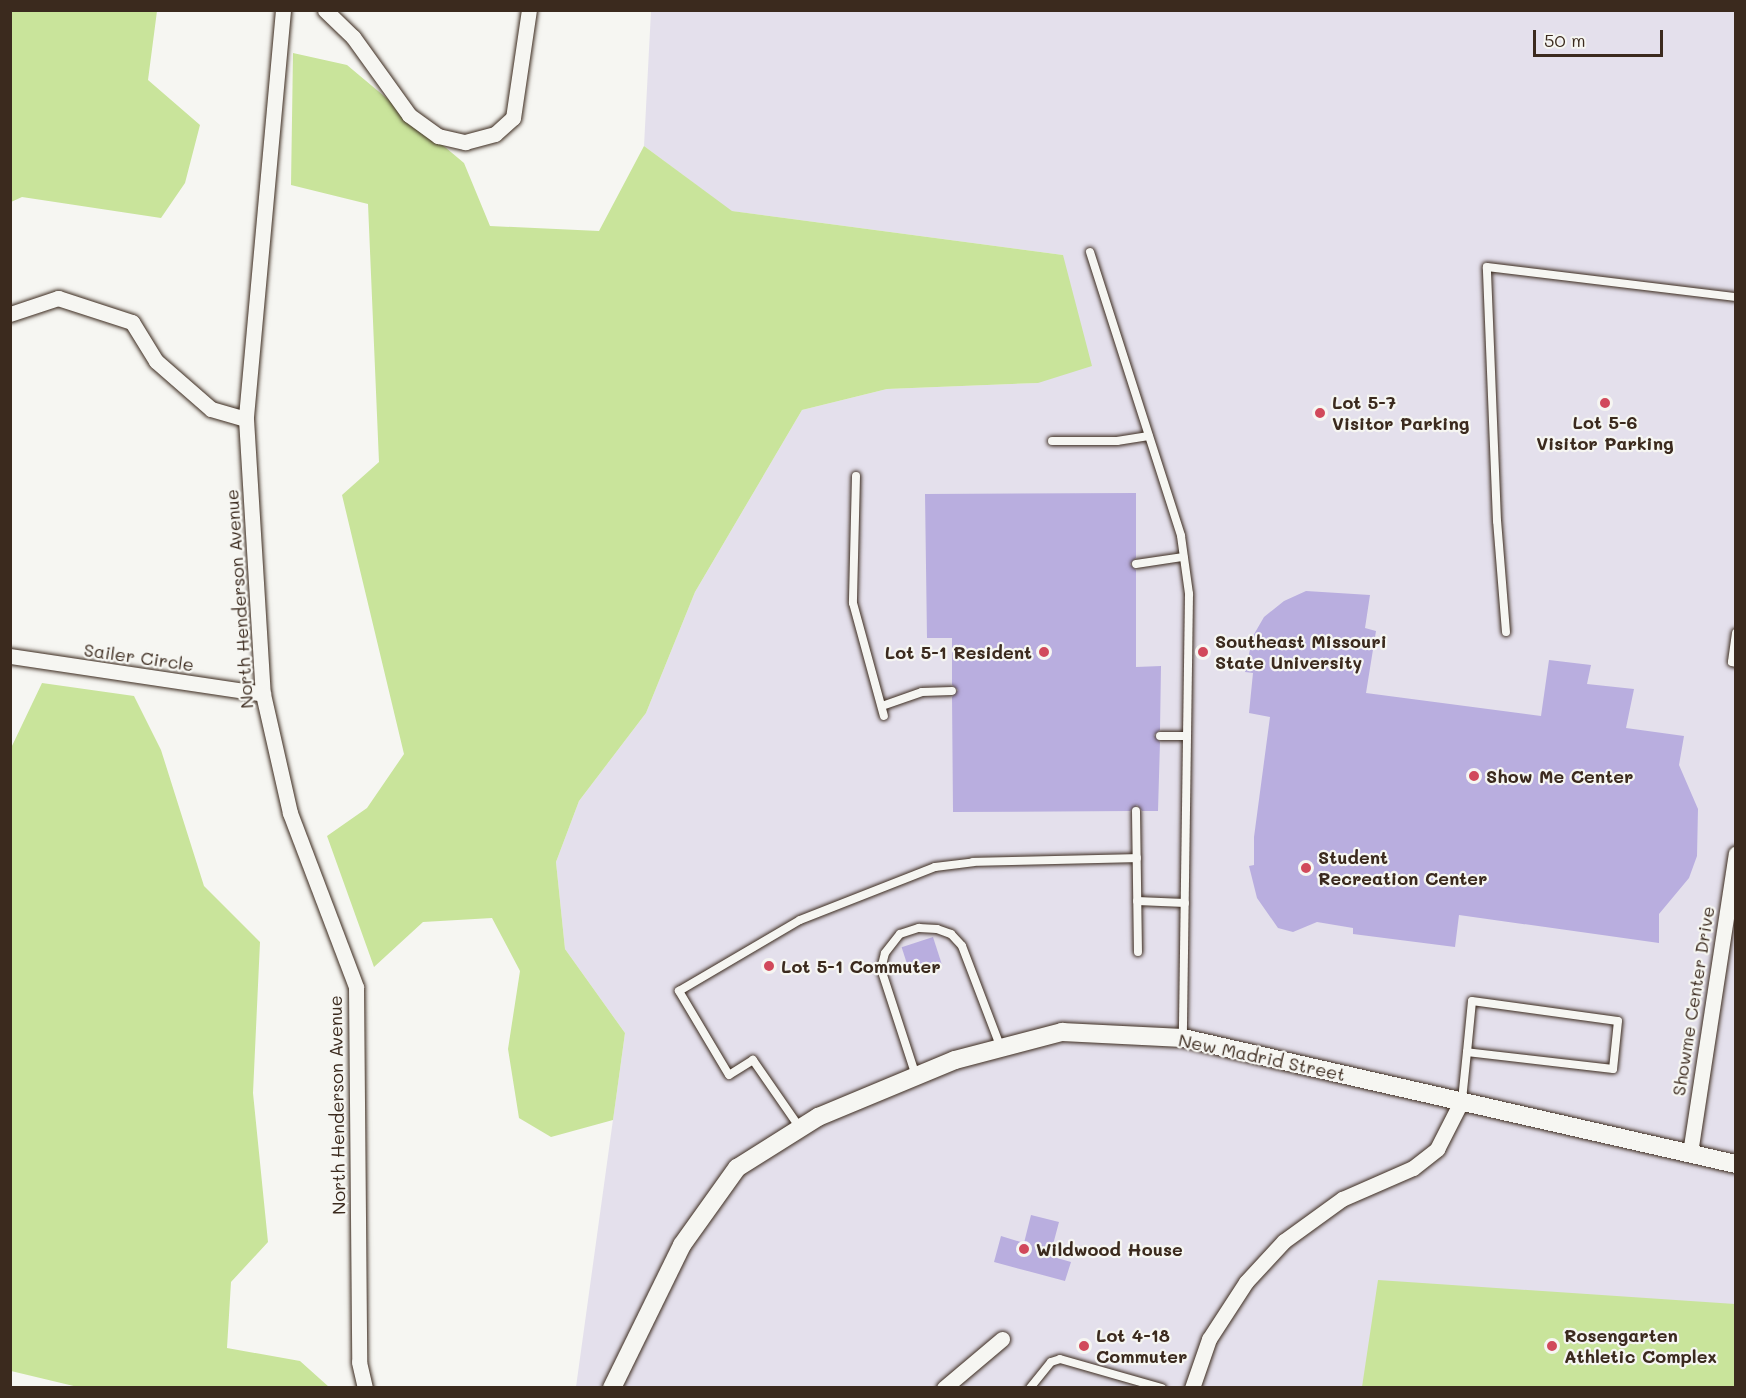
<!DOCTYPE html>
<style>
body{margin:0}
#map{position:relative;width:1746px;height:1398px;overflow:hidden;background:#f6f6f2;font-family:Mali,sans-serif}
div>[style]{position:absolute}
.built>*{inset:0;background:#e4e0ec}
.green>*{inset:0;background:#c9e49b}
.building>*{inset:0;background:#b9aedf;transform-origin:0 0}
.roads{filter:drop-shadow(0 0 2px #3b2a1e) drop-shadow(0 0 2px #3b2a1e)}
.service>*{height:8px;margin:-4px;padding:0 4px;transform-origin:4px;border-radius:4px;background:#f6f6f2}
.minor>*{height:15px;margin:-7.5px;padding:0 7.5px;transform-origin:7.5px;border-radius:7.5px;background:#f6f6f2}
.tertiary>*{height:18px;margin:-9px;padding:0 9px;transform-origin:9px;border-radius:9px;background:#f6f6f2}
.dots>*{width:16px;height:16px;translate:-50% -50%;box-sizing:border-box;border:3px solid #f6f6f2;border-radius:50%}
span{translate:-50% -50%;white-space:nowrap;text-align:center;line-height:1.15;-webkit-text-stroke:4.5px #f6f6f2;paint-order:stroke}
.poi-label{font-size:18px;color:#3b2a1e;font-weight:700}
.left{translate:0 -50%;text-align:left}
.right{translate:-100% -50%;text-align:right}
.street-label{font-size:18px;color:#3b2a1e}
.frame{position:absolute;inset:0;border:12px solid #3b2a1e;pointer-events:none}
.scale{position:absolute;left:1533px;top:30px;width:130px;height:27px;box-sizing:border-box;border:3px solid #3b2a1e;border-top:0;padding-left:8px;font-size:18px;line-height:21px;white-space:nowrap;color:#3b2a1e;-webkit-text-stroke:4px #f6f6f2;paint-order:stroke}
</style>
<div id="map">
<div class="built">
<i style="clip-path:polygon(651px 11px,1735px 11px,1735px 1387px,576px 1387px,625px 1033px,565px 949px,556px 862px,579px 801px,646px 713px,695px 592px,802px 410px,887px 389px,1038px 383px,1063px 255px,731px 211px,644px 146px)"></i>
</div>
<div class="green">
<i style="clip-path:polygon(10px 11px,157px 11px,148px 80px,200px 125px,185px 183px,161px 218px,22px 197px,11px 202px)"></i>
<i style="clip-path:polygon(293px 53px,347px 65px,464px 163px,490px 226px,599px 231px,644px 146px,732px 211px,1063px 255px,1092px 366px,1038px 383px,887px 389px,802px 410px,695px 592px,646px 713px,579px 801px,556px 862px,565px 949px,625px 1033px,613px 1120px,551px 1137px,519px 1118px,508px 1049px,520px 971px,492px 918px,423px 922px,374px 967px,327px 836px,367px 808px,404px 754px,342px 495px,379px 462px,368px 204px,291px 185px)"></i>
<i style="clip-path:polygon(42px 683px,134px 696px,161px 750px,204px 886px,260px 942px,253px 1093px,268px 1242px,231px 1282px,227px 1348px,300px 1361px,329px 1387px,82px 1388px,11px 1371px,11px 748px)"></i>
<i style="clip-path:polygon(1378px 1280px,1735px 1304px,1735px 1387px,1362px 1387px)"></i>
</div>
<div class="building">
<i style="clip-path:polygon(1136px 493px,1136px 558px,1130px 564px,1136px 570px,1136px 667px,1161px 666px,1160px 730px,1154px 735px,1160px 742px,1158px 811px,1142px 811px,1137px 805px,1130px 811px,953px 812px,952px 697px,958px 690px,952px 685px,952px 638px,927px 638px,925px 494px)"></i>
<i style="clip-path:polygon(1306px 591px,1370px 595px,1365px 628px,1376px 631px,1366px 693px,1541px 716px,1549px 660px,1591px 665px,1587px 684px,1634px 689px,1626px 728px,1684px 736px,1679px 765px,1698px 809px,1697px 856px,1689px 878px,1659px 914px,1659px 943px,1459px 915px,1455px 947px,1353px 934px,1353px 928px,1317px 922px,1293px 932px,1278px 928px,1257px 898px,1249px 866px,1254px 865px,1254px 837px,1270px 717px,1249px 713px,1253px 673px,1245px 672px,1253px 636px,1264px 617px,1284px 601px)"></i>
<i style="left:933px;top:937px;width:28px;height:33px;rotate:72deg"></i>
<i style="clip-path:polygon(1031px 1215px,1059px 1222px,1050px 1256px,1071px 1262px,1065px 1281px,994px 1262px,1001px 1236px,1024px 1243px)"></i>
</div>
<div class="roads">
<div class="service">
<i style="left:1090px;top:252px;width:298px;rotate:72.2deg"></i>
<i style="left:1181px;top:536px;width:59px;rotate:82.1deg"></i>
<i style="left:1189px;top:594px;width:444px;rotate:90.8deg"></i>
<i style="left:1052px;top:441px;width:65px"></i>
<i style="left:1117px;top:441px;width:32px;rotate:-9deg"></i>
<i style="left:856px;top:476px;width:127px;rotate:91.4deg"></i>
<i style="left:853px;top:603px;width:117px;rotate:74.7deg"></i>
<i style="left:1136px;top:564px;width:48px;rotate:-8.5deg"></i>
<i style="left:1506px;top:632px;width:111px;rotate:-94.6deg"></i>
<i style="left:1497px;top:521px;width:254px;rotate:-92.3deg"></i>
<i style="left:1487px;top:267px;width:251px;rotate:6.9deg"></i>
<i style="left:1736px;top:633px;width:29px;rotate:98deg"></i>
<i style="left:1732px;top:662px;width:4px;rotate:14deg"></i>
<i style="left:882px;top:706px;width:42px;rotate:-19.3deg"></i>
<i style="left:922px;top:692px;width:30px;rotate:-2deg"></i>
<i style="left:1160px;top:736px;width:27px"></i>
<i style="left:1136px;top:811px;width:141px;rotate:89.2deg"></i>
<i style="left:1137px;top:901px;width:48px;rotate:2.4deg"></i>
<i style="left:916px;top:1076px;width:113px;rotate:-108.1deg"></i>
<i style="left:881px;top:969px;width:16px;rotate:-76deg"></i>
<i style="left:885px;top:953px;width:24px;rotate:-52deg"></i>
<i style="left:900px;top:934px;width:20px;rotate:-18deg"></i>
<i style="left:919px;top:928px;width:18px;rotate:3deg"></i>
<i style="left:937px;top:929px;width:15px;rotate:20deg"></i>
<i style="left:951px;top:934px;width:16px;rotate:47deg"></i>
<i style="left:962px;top:946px;width:109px;rotate:69.1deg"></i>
<i style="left:1462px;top:1100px;width:48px;rotate:-84.1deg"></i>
<i style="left:1467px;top:1052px;width:51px;rotate:-84.4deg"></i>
<i style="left:1472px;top:1001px;width:147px;rotate:7.8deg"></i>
<i style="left:1618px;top:1021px;width:48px;rotate:95.9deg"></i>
<i style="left:1613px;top:1069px;width:147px;rotate:-173.4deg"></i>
<i style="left:800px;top:1128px;width:83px;rotate:-124.7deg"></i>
<i style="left:753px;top:1060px;width:28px;rotate:148deg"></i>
<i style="left:729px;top:1075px;width:98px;rotate:-120.8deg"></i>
<i style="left:679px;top:991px;width:140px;rotate:-30.4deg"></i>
<i style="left:800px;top:920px;width:145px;rotate:-21.4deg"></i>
<i style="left:935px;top:867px;width:38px;rotate:-7deg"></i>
<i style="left:973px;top:862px;width:164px;rotate:-1.4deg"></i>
<i style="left:1030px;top:1388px;width:33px;rotate:-51deg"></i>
<i style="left:1051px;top:1362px;width:9px;rotate:-18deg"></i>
<i style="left:1060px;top:1359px;width:106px;rotate:15.9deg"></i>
</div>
<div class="minor">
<i style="left:283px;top:10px;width:411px;rotate:95.2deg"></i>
<i style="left:246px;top:419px;width:276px;rotate:86.5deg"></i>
<i style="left:263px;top:694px;width:122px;rotate:77.2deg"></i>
<i style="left:290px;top:813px;width:186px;rotate:69.2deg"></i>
<i style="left:356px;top:987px;width:375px;rotate:89.5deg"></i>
<i style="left:359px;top:1362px;width:27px;rotate:77deg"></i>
<i style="left:325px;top:10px;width:39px;rotate:44deg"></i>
<i style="left:353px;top:37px;width:96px;rotate:54.3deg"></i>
<i style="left:409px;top:115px;width:36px;rotate:36deg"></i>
<i style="left:438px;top:136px;width:28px;rotate:13deg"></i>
<i style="left:465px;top:142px;width:31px;rotate:-15deg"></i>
<i style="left:495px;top:134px;width:24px;rotate:-42deg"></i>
<i style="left:513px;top:118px;width:109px;rotate:-81.6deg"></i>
<i style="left:10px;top:314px;width:51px;rotate:-18.4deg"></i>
<i style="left:58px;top:298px;width:78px;rotate:18deg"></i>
<i style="left:132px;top:322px;width:46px;rotate:58.4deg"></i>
<i style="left:156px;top:361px;width:73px;rotate:41.1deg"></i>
<i style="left:211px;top:409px;width:36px;rotate:16deg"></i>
<i style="left:10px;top:656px;width:256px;rotate:8.5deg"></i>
<i style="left:1690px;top:1153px;width:303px;rotate:-81.3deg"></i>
<i style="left:944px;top:1388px;width:76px;rotate:-40.2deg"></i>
<i style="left:1192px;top:1388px;width:52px;rotate:-70.9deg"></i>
<i style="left:1209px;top:1339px;width:68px;rotate:-57deg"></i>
<i style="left:1246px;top:1282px;width:56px;rotate:-47.2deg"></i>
<i style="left:1284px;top:1241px;width:72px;rotate:-35.9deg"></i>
<i style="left:1342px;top:1199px;width:77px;rotate:-23.6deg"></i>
<i style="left:1413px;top:1168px;width:31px;rotate:-38deg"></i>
<i style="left:1437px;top:1149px;width:55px;rotate:-63deg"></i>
</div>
<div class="tertiary">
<i style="left:612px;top:1388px;width:159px;rotate:-63.9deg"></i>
<i style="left:682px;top:1245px;width:95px;rotate:-54.5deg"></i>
<i style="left:737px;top:1168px;width:96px;rotate:-32.2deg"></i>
<i style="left:818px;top:1117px;width:148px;rotate:-22.6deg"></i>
<i style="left:955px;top:1060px;width:111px;rotate:-14.7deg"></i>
<i style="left:1062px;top:1032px;width:121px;rotate:2.8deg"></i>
<i style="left:1183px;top:1038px;width:567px;rotate:12.84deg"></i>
</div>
</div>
<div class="dots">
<i style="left:1605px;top:403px;background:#d1495b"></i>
<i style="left:1320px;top:413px;background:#d1495b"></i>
<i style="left:1044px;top:652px;background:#d1495b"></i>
<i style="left:1203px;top:652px;background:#d1495b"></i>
<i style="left:1474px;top:776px;background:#d1495b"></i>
<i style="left:1306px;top:868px;background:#d1495b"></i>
<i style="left:769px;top:966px;background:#d1495b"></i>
<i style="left:1024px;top:1249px;background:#d1495b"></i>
<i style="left:1084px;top:1346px;background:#d1495b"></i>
<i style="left:1552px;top:1346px;background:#d1495b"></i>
</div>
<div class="poi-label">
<span class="left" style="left:1332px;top:413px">Lot 5-7<br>Visitor Parking</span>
<span style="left:1605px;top:433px">Lot 5-6<br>Visitor Parking</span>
<span class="left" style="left:1215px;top:652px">Southeast Missouri<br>State University</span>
<span class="right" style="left:1032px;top:652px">Lot 5-1 Resident</span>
<span class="left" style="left:1486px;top:776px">Show Me Center</span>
<span class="left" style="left:1318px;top:868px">Student<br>Recreation Center</span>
<span class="left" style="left:781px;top:966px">Lot 5-1 Commuter</span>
<span class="left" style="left:1036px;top:1249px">Wildwood House</span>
<span class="left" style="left:1096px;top:1346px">Lot 4-18<br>Commuter</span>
<span class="left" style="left:1564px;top:1346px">Rosengarten<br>Athletic Complex</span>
</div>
<div class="street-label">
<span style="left:239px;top:599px;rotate:-94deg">North Henderson Avenue</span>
<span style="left:139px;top:657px;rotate:8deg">Sailer Circle</span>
<span style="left:1693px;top:1001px;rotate:-81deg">Showme Center Drive</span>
<span style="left:1262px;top:1057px;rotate:12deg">New Madrid Street</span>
<span style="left:337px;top:1105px;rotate:-91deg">North Henderson Avenue</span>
</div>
<div class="frame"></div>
<div class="scale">50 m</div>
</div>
